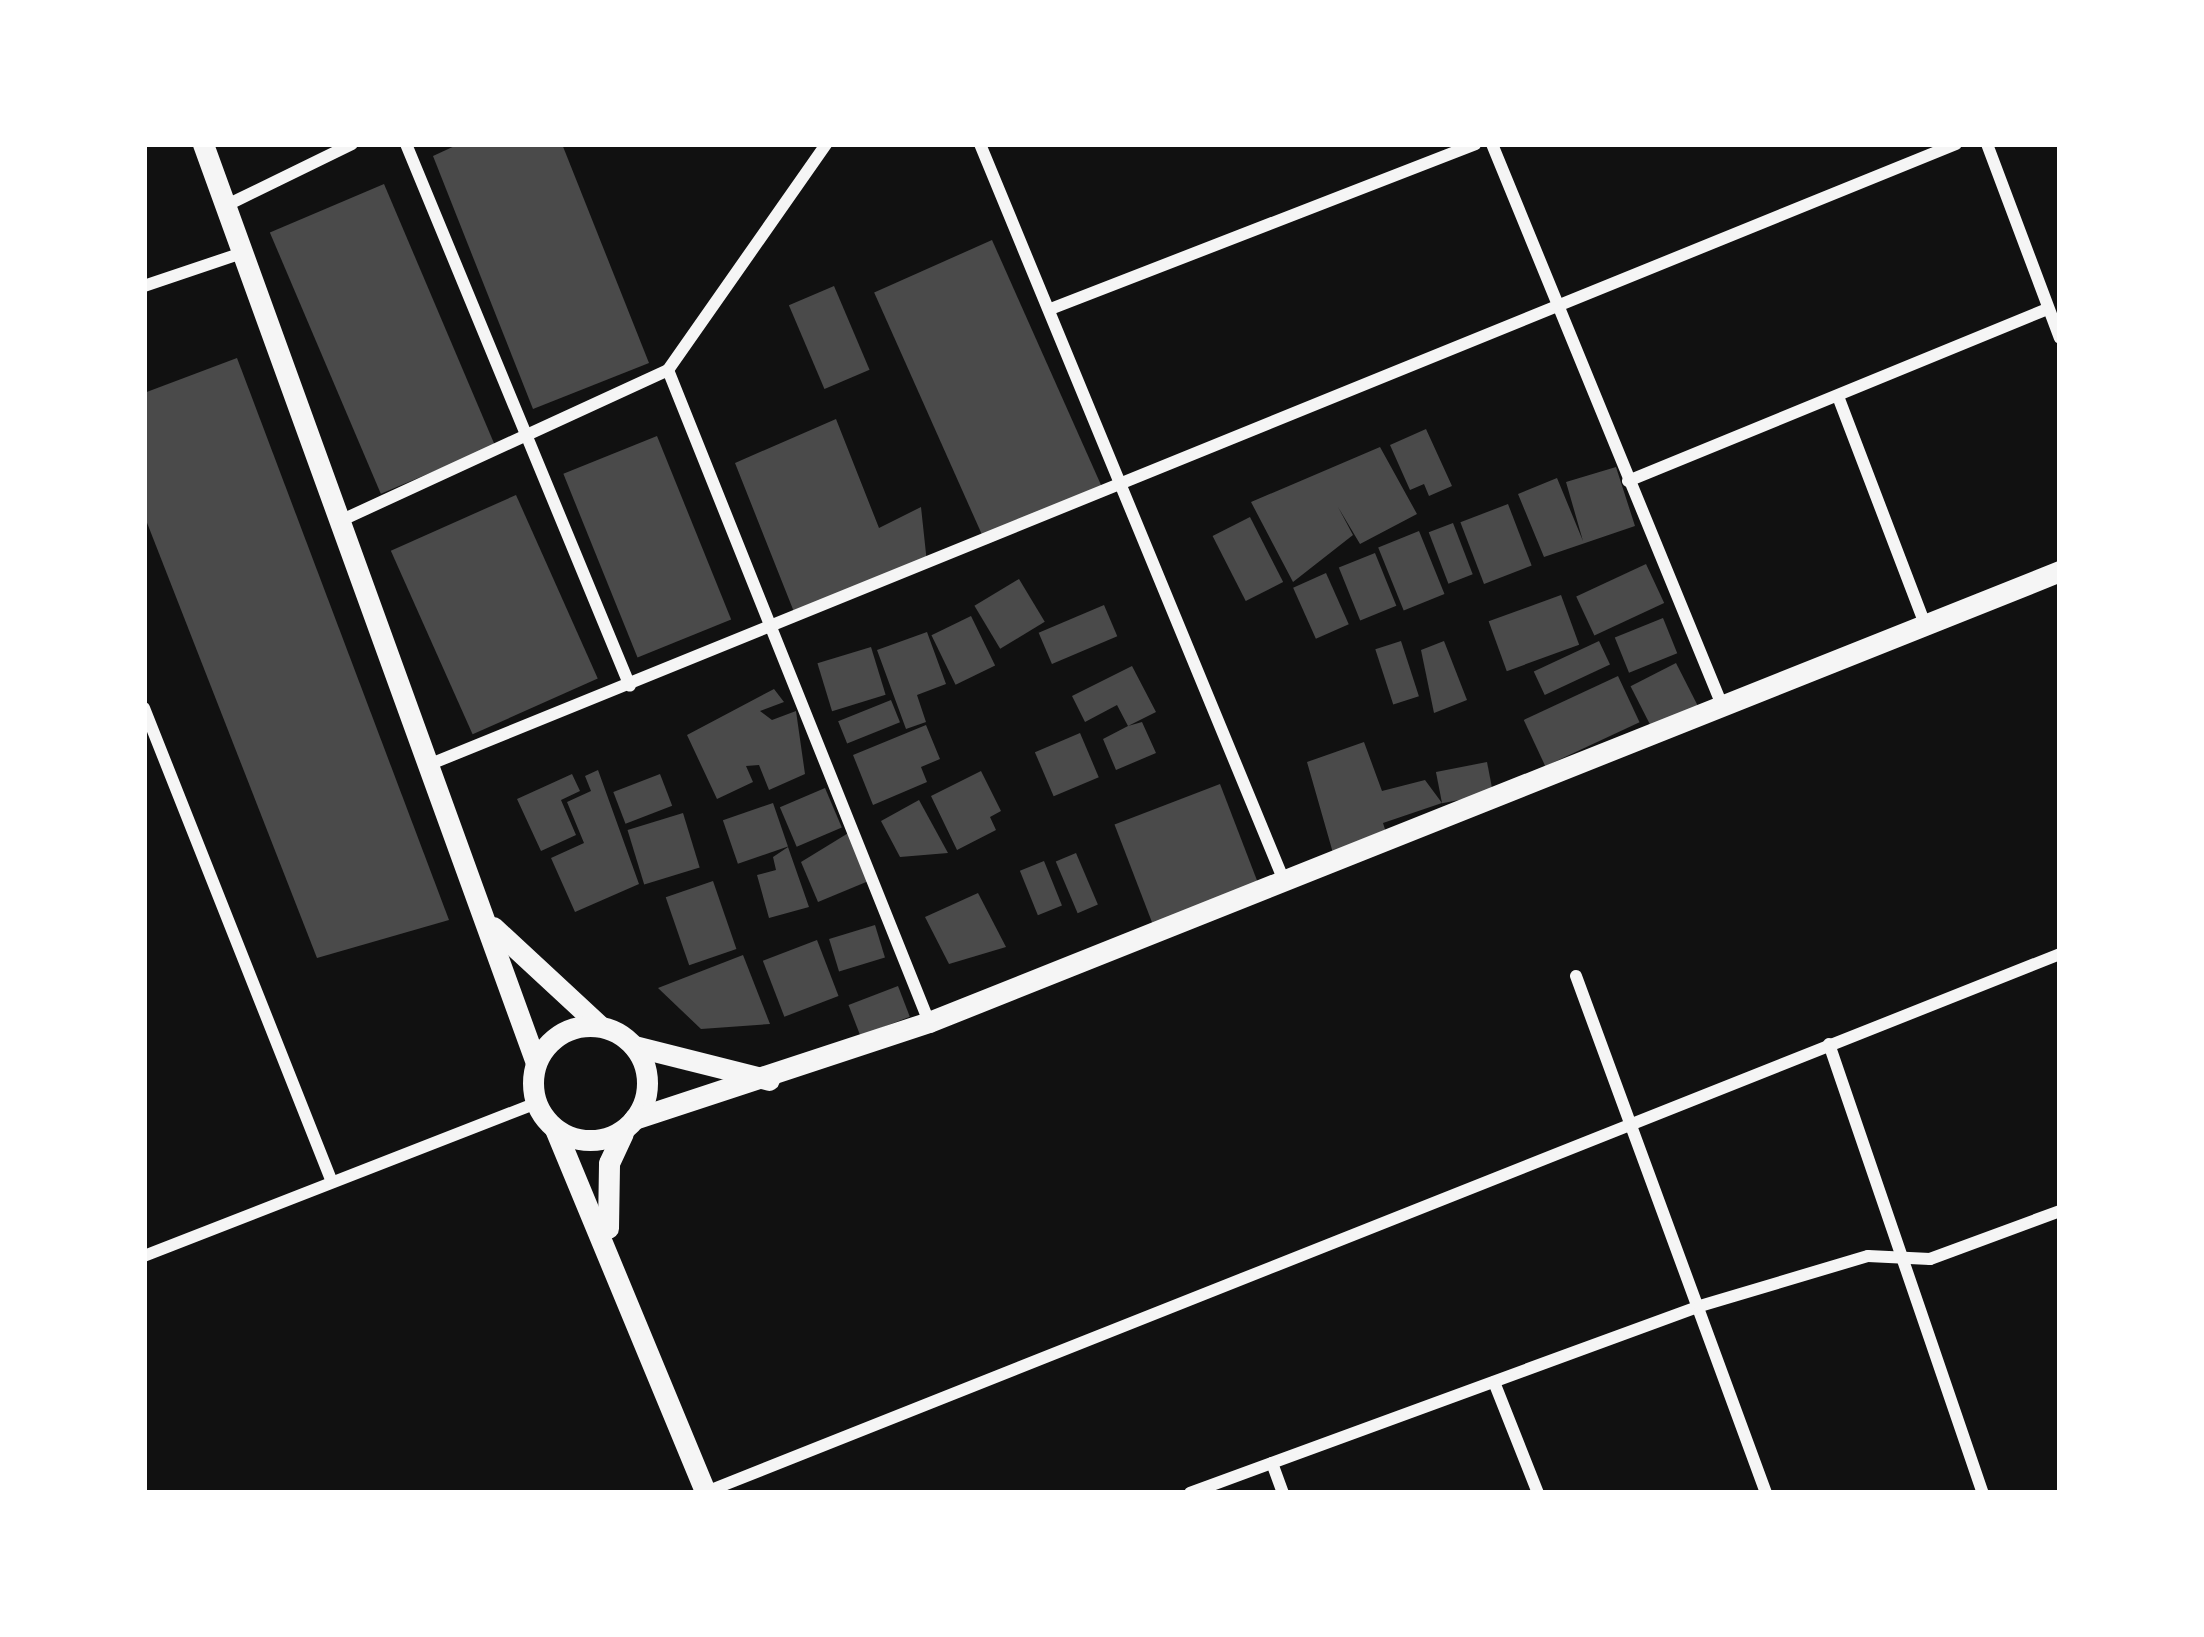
<!DOCTYPE html>
<style>
body{margin:0}
#map{position:relative;width:2204px;height:1637px;overflow:hidden;background:#111;font-family:"Times New Roman",serif}
div>[style]{position:absolute}
.building>*{inset:0;background:#4a4a4a;transform-origin:0 0}
.minor>*{height:12px;margin:-6px;padding:0 6px;transform-origin:6px;border-radius:6px;background:#f5f5f5}
.tertiary>*{height:21px;margin:-10.5px;padding:0 10.5px;transform-origin:10.5px;border-radius:10.5px;background:#f5f5f5}
.tertiary>.ring{margin:-10.5px;padding:0;box-sizing:content-box;background:none;border:21px solid #f5f5f5;border-radius:50%}
span{translate:-50% -50%;white-space:nowrap;text-align:center;line-height:1.15;-webkit-text-stroke:9px #fff;paint-order:stroke}
.frame{position:absolute;inset:0;border:147px solid #fff;pointer-events:none}
</style>
<div id="map">
<div class="building">
<i style="clip-path:polygon(459px 144px,562px 144px,649px 363px,533px 409px,433px 156px)"></i>
<i style="left:384px;top:184px;width:284px;height:124px;rotate:67deg"></i>
<i style="left:992px;top:240px;width:276px;height:129px;rotate:66deg"></i>
<i style="left:834px;top:286px;width:91px;height:49px;rotate:67deg"></i>
<i style="clip-path:polygon(237px 358px,449px 920px,317px 958px,144px 515px,144px 393px)"></i>
<i style="clip-path:polygon(836px 419px,879px 528px,921px 507px,927px 563px,796px 617px,735px 463px)"></i>
<i style="clip-path:polygon(1426px 429px,1452px 486px,1429px 496px,1424px 484px,1410px 490px,1390px 445px)"></i>
<i style="left:657px;top:436px;width:198px;height:101px;rotate:68deg"></i>
<i style="clip-path:polygon(1380px 447px,1417px 514px,1360px 544px,1338px 507px,1353px 535px,1293px 582px,1251px 502px)"></i>
<i style="clip-path:polygon(1616px 467px,1635px 526px,1544px 557px,1518px 494px,1557px 478px,1583px 541px,1566px 482px)"></i>
<i style="left:516px;top:495px;width:201px;height:137px;rotate:66deg"></i>
<i style="left:1508px;top:504px;width:66px;height:51px;rotate:69deg"></i>
<i style="left:1250px;top:517px;width:73px;height:42px;rotate:63deg"></i>
<i style="left:1453px;top:523px;width:55px;height:26px;rotate:69deg"></i>
<i style="left:1419px;top:531px;width:68px;height:44px;rotate:68deg"></i>
<i style="left:1375px;top:553px;width:57px;height:39px;rotate:68deg"></i>
<i style="left:1646px;top:564px;width:43px;height:77px;rotate:65deg"></i>
<i style="left:1326px;top:573px;width:56px;height:36px;rotate:66deg"></i>
<i style="left:1019px;top:579px;width:50px;height:52px;rotate:59deg"></i>
<i style="left:1561px;top:595px;width:53px;height:77px;rotate:70deg"></i>
<i style="left:1104px;top:605px;width:34px;height:71px;rotate:67deg"></i>
<i style="left:971px;top:616px;width:55px;height:44px;rotate:64deg"></i>
<i style="left:1663px;top:618px;width:38px;height:52px;rotate:68deg"></i>
<i style="clip-path:polygon(927px 632px,946px 684px,917px 695px,926px 722px,906px 729px,877px 650px)"></i>
<i style="left:1401px;top:641px;width:58px;height:27px;rotate:72deg"></i>
<i style="clip-path:polygon(1444px 641px,1467px 700px,1434px 713px,1421px 650px)"></i>
<i style="left:1599px;top:641px;width:26px;height:72px;rotate:65deg"></i>
<i style="left:871px;top:647px;width:50px;height:56px;rotate:73deg"></i>
<i style="left:1676px;top:663px;width:53px;height:51px;rotate:63deg"></i>
<i style="clip-path:polygon(1132px 666px,1156px 712px,1128px 726px,1142px 722px,1156px 753px,1116px 770px,1103px 739px,1128px 726px,1117px 705px,1085px 722px,1072px 696px)"></i>
<i style="left:1618px;top:676px;width:51px;height:104px;rotate:65deg"></i>
<i style="clip-path:polygon(774px 689px,784px 702px,760px 711px,772px 720px,796px 711px,805px 774px,769px 790px,759px 765px,746px 766px,753px 782px,717px 799px,687px 735px)"></i>
<i style="left:891px;top:700px;width:24px;height:57px;rotate:68deg"></i>
<i style="clip-path:polygon(926px 725px,940px 759px,921px 767px,927px 782px,873px 805px,853px 755px)"></i>
<i style="left:1080px;top:733px;width:48px;height:49px;rotate:67deg"></i>
<i style="clip-path:polygon(1364px 742px,1382px 791px,1425px 780px,1442px 803px,1383px 823px,1389px 842px,1335px 860px,1307px 762px)"></i>
<i style="left:1487px;top:762px;width:32px;height:52px;rotate:79deg"></i>
<i style="clip-path:polygon(598px 770px,639px 884px,575px 912px,551px 858px,584px 843px,567px 802px,591px 791px,585px 776px)"></i>
<i style="clip-path:polygon(981px 771px,1001px 811px,990px 817px,996px 830px,957px 850px,931px 796px)"></i>
<i style="clip-path:polygon(572px 774px,580px 791px,561px 800px,576px 835px,541px 851px,517px 799px)"></i>
<i style="left:660px;top:774px;width:34px;height:50px;rotate:69deg"></i>
<i style="left:1220px;top:784px;width:114px;height:113px;rotate:69deg"></i>
<i style="left:825px;top:788px;width:43px;height:49px;rotate:67deg"></i>
<i style="clip-path:polygon(919px 800px,948px 853px,900px 857px,881px 821px)"></i>
<i style="left:773px;top:803px;width:46px;height:53px;rotate:71deg"></i>
<i style="left:683px;top:813px;width:57px;height:58px;rotate:73deg"></i>
<i style="clip-path:polygon(850px 832px,871px 880px,818px 902px,801px 862px)"></i>
<i style="clip-path:polygon(788px 847px,809px 907px,769px 918px,757px 875px,776px 870px,773px 857px)"></i>
<i style="left:1076px;top:853px;width:56px;height:22px;rotate:67deg"></i>
<i style="left:1044px;top:861px;width:48px;height:26px;rotate:68deg"></i>
<i style="left:713px;top:881px;width:72px;height:50px;rotate:71deg"></i>
<i style="clip-path:polygon(978px 893px,1006px 947px,949px 964px,925px 917px)"></i>
<i style="left:875px;top:925px;width:34px;height:48px;rotate:73deg"></i>
<i style="left:817px;top:940px;width:60px;height:58px;rotate:69deg"></i>
<i style="clip-path:polygon(743px 955px,770px 1024px,701px 1029px,658px 988px)"></i>
<i style="left:898px;top:986px;width:33px;height:53px;rotate:69deg"></i>
</div>
<div class="minor">
<i style="left:406px;top:144px;width:586px;rotate:67.55deg"></i>
<i style="left:980px;top:144px;width:797px;rotate:67.58deg"></i>
<i style="left:1492px;top:144px;width:606px;rotate:67.71deg"></i>
<i style="left:1987px;top:144px;width:207px;rotate:69.4deg"></i>
<i style="left:225px;top:206px;width:141px;rotate:-26deg"></i>
<i style="left:144px;top:286px;width:103px;rotate:-18.6deg"></i>
<i style="left:1053px;top:308px;width:453px;rotate:-21.2deg"></i>
<i style="left:668px;top:370px;width:702px;rotate:68.18deg"></i>
<i style="left:1839px;top:399px;width:241px;rotate:69.1deg"></i>
<i style="left:1628px;top:481px;width:453px;rotate:-22.3deg"></i>
<i style="left:342px;top:520px;width:359px;rotate:-24.7deg"></i>
<i style="left:668px;top:370px;width:276px;rotate:-55deg"></i>
<i style="left:144px;top:708px;width:510px;rotate:68.37deg"></i>
<i style="left:433px;top:763px;width:1644px;rotate:-22.12deg"></i>
<i style="left:1576px;top:976px;width:551px;rotate:69.82deg"></i>
<i style="left:1829px;top:1044px;width:475px;rotate:71.1deg"></i>
<i style="left:144px;top:1256px;width:421px;rotate:-21.3deg"></i>
<i style="left:1494px;top:1382px;width:119px;rotate:68.4deg"></i>
<i style="left:1272px;top:1463px;width:32px;rotate:70deg"></i>
<i style="left:706px;top:1492px;width:1457px;rotate:-21.67deg"></i>
<i style="left:1190px;top:1493px;width:543px;rotate:-20.14deg"></i>
<i style="left:1700px;top:1306px;width:175px;rotate:-16.6deg"></i>
<i style="left:1868px;top:1256px;width:62px;rotate:2.8deg"></i>
<i style="left:1930px;top:1259px;width:139px;rotate:-20.3deg"></i>
</div>
<div class="tertiary">
<i style="left:203px;top:144px;width:977px;rotate:70.08deg"></i>
<i style="left:493px;top:927px;width:146px;rotate:42.8deg"></i>
<i class="ring" style="left:533px;top:1026px;width:93px;height:93px"></i>
<i style="left:634px;top:1046px;width:139px;rotate:14.1deg"></i>
<i style="left:634px;top:1119px;width:311px;rotate:-18.2deg"></i>
<i style="left:929px;top:1022px;width:1218px;rotate:-21.74deg"></i>
<i style="left:555px;top:1129px;width:394px;rotate:67.5deg"></i>
<i style="left:608px;top:1228px;width:65px;rotate:-89.1deg"></i>
<i style="left:609px;top:1163px;width:33px;rotate:-65deg"></i>
</div>
<div class="frame"></div>
</div>
